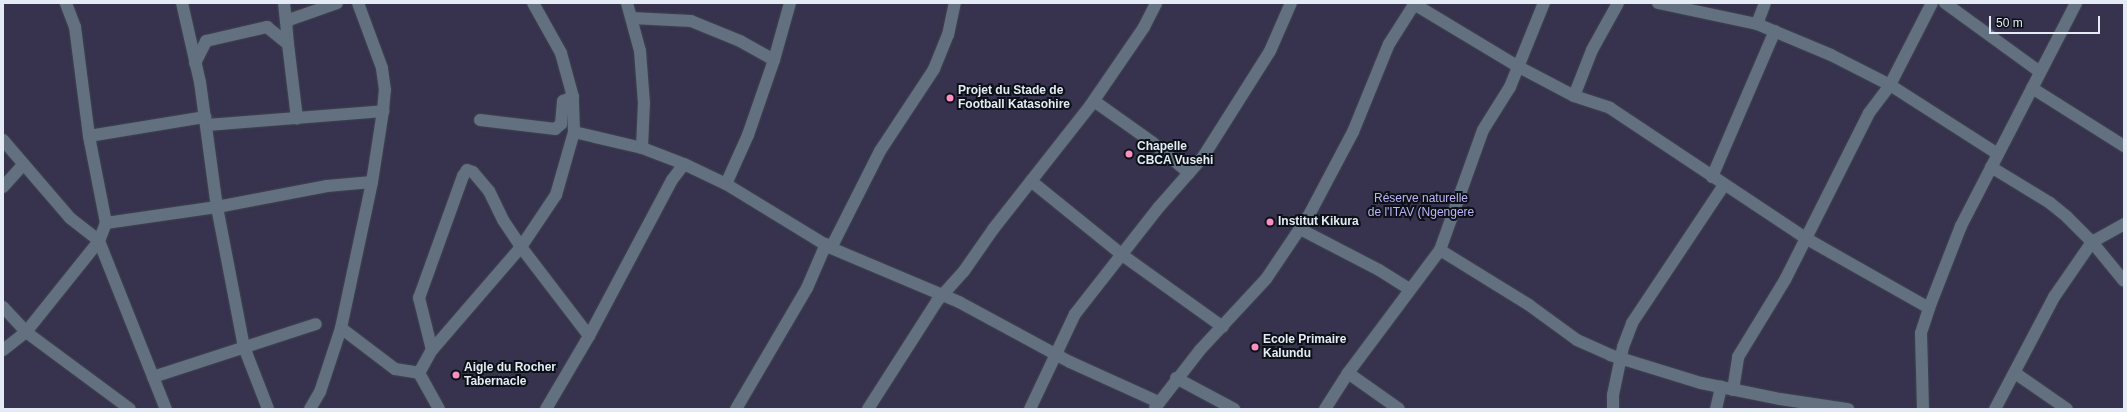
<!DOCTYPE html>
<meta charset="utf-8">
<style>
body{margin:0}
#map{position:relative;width:2127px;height:412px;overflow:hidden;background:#1e2936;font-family:Arial,sans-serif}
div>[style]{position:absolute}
.green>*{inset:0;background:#37324d;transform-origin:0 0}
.roads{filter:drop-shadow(0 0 1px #3d4551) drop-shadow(0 0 1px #3d4551)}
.minor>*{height:12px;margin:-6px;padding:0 6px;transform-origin:6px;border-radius:6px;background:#63707f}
.tertiary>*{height:12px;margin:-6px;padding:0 6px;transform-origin:6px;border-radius:6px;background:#63707f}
.dots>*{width:11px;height:11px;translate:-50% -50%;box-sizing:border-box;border:2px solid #0c1117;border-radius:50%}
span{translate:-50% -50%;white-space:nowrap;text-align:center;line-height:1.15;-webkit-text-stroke:4px #0c1117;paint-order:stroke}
.poi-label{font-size:12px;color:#e4ebf4;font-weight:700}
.left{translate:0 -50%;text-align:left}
.park-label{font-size:12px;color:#bfb2f9}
.frame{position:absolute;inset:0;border:4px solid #e4ebf4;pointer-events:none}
.scale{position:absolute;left:1989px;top:16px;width:111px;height:18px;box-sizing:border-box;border:2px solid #e4ebf4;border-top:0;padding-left:5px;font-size:12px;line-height:14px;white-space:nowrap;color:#e4ebf4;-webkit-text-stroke:3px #0c1117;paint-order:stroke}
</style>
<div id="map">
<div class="green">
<i style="left:3px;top:3px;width:2121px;height:406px"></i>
</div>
<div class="roads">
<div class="minor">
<i style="left:182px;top:3px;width:81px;rotate:77.2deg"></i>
<i style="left:200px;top:82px;width:126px;rotate:82.3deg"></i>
<i style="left:217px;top:207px;width:143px;rotate:79.1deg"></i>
<i style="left:244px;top:347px;width:66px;rotate:68.8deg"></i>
<i style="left:284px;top:3px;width:18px;rotate:84deg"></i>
<i style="left:1658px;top:3px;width:101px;rotate:12deg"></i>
<i style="left:1757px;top:24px;width:80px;rotate:22.7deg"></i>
<i style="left:1831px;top:55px;width:66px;rotate:27deg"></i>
<i style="left:1890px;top:85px;width:128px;rotate:32.6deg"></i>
<i style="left:1945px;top:3px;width:117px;rotate:36deg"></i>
<i style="left:1414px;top:4px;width:122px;rotate:31deg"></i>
<i style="left:1519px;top:67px;width:62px;rotate:27.8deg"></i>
<i style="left:1574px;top:96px;width:38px;rotate:18deg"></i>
<i style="left:1610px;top:108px;width:237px;rotate:33.6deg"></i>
<i style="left:1807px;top:239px;width:140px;rotate:29.5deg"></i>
<i style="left:632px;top:18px;width:59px;rotate:2.9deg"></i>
<i style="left:691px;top:21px;width:53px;rotate:22.2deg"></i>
<i style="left:740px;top:41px;width:39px;rotate:29deg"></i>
<i style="left:1757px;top:24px;width:22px;rotate:-69deg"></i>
<i style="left:288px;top:44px;width:75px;rotate:83.1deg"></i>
<i style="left:195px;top:63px;width:25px;rotate:-63deg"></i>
<i style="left:206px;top:41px;width:63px;rotate:-12.9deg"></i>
<i style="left:267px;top:27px;width:27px;rotate:39deg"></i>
<i style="left:288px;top:44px;width:23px;rotate:-95deg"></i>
<i style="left:286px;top:21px;width:54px;rotate:-19.4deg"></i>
<i style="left:2032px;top:88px;width:109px;rotate:32.2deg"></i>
<i style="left:1574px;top:96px;width:49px;rotate:-68.6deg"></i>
<i style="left:1592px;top:50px;width:54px;rotate:-61deg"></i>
<i style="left:1094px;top:101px;width:72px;rotate:35.4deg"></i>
<i style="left:1153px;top:143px;width:47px;rotate:39.8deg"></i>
<i style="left:480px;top:120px;width:76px;rotate:6.8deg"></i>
<i style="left:555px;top:129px;width:8px;rotate:-40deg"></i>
<i style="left:561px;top:124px;width:23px;rotate:-85deg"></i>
<i style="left:563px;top:101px;width:11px;rotate:-22deg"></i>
<i style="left:207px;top:125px;width:177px;rotate:-4.5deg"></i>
<i style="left:574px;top:132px;width:70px;rotate:13.2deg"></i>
<i style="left:89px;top:136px;width:118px;rotate:-9.3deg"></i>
<i style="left:3px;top:140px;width:103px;rotate:49.3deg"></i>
<i style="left:70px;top:218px;width:37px;rotate:38deg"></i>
<i style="left:99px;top:241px;width:181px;rotate:68.3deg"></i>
<i style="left:684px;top:164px;width:47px;rotate:25.5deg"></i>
<i style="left:726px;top:184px;width:123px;rotate:31.4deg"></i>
<i style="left:831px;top:248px;width:139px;rotate:22.9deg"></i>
<i style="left:959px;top:302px;width:126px;rotate:28.4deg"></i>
<i style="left:1070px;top:362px;width:97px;rotate:24.4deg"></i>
<i style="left:1991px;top:167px;width:69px;rotate:31.4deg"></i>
<i style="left:2050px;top:203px;width:22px;rotate:39deg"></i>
<i style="left:2067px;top:217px;width:35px;rotate:45deg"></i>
<i style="left:2092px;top:242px;width:50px;rotate:50.6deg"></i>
<i style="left:1712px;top:177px;width:159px;rotate:-66.7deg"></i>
<i style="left:1031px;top:181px;width:116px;rotate:39deg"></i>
<i style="left:1121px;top:254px;width:125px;rotate:35.6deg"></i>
<i style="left:726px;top:184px;width:54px;rotate:-65.8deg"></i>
<i style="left:748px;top:135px;width:79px;rotate:-70.9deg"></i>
<i style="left:774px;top:60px;width:59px;rotate:-74.3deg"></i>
<i style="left:3px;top:187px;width:30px;rotate:-48deg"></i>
<i style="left:106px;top:223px;width:112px;rotate:-8.2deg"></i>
<i style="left:217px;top:207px;width:112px;rotate:-10.8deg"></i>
<i style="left:327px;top:186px;width:45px;rotate:-5.1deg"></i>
<i style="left:1300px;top:229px;width:89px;rotate:27.4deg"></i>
<i style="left:1379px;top:270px;width:36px;rotate:32deg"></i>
<i style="left:831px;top:248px;width:109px;rotate:-63.2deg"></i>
<i style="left:880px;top:151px;width:98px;rotate:-56.6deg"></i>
<i style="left:934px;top:69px;width:37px;rotate:-68deg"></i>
<i style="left:948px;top:35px;width:33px;rotate:-78deg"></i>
<i style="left:1440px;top:250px;width:105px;rotate:31.7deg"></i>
<i style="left:1529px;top:305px;width:59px;rotate:36.1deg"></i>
<i style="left:1577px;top:340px;width:36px;rotate:24deg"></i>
<i style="left:1610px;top:355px;width:95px;rotate:17.1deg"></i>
<i style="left:1701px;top:383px;width:81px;rotate:11.4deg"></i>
<i style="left:1780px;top:399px;width:69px;rotate:8.4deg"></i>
<i style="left:3px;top:307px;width:34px;rotate:47deg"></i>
<i style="left:26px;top:332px;width:129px;rotate:36.5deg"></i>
<i style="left:341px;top:328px;width:68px;rotate:37.2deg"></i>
<i style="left:395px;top:369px;width:24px;rotate:9deg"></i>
<i style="left:419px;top:373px;width:41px;rotate:60.9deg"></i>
<i style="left:3px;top:350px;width:29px;rotate:-38deg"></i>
<i style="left:26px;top:332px;width:117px;rotate:-51.3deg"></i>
<i style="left:99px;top:241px;width:19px;rotate:-69deg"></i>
<i style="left:106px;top:223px;width:89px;rotate:-101.1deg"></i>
<i style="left:89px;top:136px;width:110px;rotate:-97.3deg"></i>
<i style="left:75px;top:27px;width:26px;rotate:-111deg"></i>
<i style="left:432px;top:350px;width:54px;rotate:-104deg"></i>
<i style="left:419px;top:298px;width:130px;rotate:-70.2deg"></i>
<i style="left:463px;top:176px;width:7px;rotate:-56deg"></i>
<i style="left:467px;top:170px;width:6px;rotate:18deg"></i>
<i style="left:473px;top:172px;width:25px;rotate:50deg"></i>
<i style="left:489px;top:191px;width:32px;rotate:64deg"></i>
<i style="left:503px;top:220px;width:32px;rotate:56deg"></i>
<i style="left:521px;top:247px;width:112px;rotate:52.6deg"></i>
<i style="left:419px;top:373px;width:26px;rotate:-61deg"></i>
<i style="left:432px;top:350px;width:136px;rotate:-49.2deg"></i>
<i style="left:521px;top:247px;width:63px;rotate:-56.1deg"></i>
<i style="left:556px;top:195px;width:66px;rotate:-74.1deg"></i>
<i style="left:574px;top:132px;width:35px;rotate:-92deg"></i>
<i style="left:573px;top:97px;width:46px;rotate:-105.3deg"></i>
<i style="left:561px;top:53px;width:57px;rotate:-119.2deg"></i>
<i style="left:1348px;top:373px;width:62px;rotate:35.2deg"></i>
<i style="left:2015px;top:373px;width:63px;rotate:34.7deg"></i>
<i style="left:153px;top:377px;width:171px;rotate:-18deg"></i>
<i style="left:1176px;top:378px;width:66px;rotate:28.1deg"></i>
<i style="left:1733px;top:390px;width:33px;rotate:-81deg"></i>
<i style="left:1738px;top:357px;width:90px;rotate:-58.6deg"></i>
<i style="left:1785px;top:280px;width:187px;rotate:-63.3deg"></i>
<i style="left:1869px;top:113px;width:35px;rotate:-53deg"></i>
<i style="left:1890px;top:85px;width:92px;rotate:-62.9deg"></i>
<i style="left:1155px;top:408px;width:73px;rotate:-52.2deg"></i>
<i style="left:1200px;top:350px;width:97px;rotate:-47.1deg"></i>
<i style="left:1266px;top:279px;width:77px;rotate:-56.1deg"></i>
<i style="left:1309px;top:215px;width:94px;rotate:-62.1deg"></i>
<i style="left:1353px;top:132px;width:95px;rotate:-67.8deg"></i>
<i style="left:1389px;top:44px;width:49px;rotate:-57.6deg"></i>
<i style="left:310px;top:409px;width:20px;rotate:-60deg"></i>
<i style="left:320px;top:392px;width:67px;rotate:-71.8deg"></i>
<i style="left:341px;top:328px;width:149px;rotate:-78deg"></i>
<i style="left:372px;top:182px;width:72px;rotate:-81.2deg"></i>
<i style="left:383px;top:111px;width:21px;rotate:-85deg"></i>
<i style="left:385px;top:90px;width:22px;rotate:-98deg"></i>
<i style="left:382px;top:68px;width:69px;rotate:-110.3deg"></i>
<i style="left:546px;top:409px;width:85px;rotate:-59.5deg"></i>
<i style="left:589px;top:336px;width:177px;rotate:-62deg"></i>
<i style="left:672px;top:180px;width:20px;rotate:-53deg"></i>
<i style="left:684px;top:164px;width:45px;rotate:-159.1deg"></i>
<i style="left:642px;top:148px;width:45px;rotate:-87.5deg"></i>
<i style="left:644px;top:103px;width:52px;rotate:-94.4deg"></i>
<i style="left:640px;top:51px;width:50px;rotate:-105.2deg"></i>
<i style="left:736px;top:409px;width:140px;rotate:-59.6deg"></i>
<i style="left:807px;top:288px;width:48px;rotate:-66.6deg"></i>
<i style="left:868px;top:409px;width:128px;rotate:-57.4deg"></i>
<i style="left:937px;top:301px;width:40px;rotate:-48deg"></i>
<i style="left:964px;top:271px;width:52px;rotate:-55.1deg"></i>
<i style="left:994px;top:228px;width:155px;rotate:-51.8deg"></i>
<i style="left:1090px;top:106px;width:96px;rotate:-55.6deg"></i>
<i style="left:1144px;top:27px;width:27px;rotate:-63deg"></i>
<i style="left:1030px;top:409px;width:105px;rotate:-64.7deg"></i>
<i style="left:1075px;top:314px;width:136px;rotate:-51.9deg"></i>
<i style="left:1159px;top:207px;width:67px;rotate:-48.7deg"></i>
<i style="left:1203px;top:157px;width:125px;rotate:-57.7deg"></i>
<i style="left:1270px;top:51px;width:52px;rotate:-66.4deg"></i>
<i style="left:1325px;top:409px;width:43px;rotate:-57.4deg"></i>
<i style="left:1348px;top:373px;width:154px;rotate:-53.2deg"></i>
<i style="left:1440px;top:250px;width:127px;rotate:-70.3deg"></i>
<i style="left:1483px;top:130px;width:51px;rotate:-57.9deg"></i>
<i style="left:1510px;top:87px;width:91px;rotate:-68deg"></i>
<i style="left:1613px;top:409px;width:14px;rotate:-90deg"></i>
<i style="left:1613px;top:395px;width:49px;rotate:-78.2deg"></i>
<i style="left:1623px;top:347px;width:26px;rotate:-69deg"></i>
<i style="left:1632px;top:323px;width:166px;rotate:-56.3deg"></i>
<i style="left:1716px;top:409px;width:23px;rotate:-77deg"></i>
<i style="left:1995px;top:409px;width:127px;rotate:-62.2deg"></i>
<i style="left:2054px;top:297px;width:67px;rotate:-55.4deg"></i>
<i style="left:2092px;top:242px;width:37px;rotate:-29deg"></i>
</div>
<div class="tertiary">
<i style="left:1923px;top:409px;width:76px;rotate:-91.5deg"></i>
<i style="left:1921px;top:333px;width:26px;rotate:-72deg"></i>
<i style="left:1929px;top:308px;width:88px;rotate:-68.7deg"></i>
<i style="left:1961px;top:226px;width:251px;rotate:-62.7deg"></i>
</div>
</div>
<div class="dots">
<i style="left:950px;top:98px;background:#fc8fc2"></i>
<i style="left:1129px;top:154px;background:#fc8fc2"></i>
<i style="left:1270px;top:222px;background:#fc8fc2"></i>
<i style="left:1255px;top:347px;background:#fc8fc2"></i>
<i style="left:456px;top:375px;background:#fc8fc2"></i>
</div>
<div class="poi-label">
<span class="left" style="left:958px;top:98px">Projet du Stade de<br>Football Katasohire</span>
<span class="left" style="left:1137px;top:154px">Chapelle<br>CBCA Vusehi</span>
<span class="left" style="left:1278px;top:222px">Institut Kikura</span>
<span class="left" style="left:1263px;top:347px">Ecole Primaire<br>Kalundu</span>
<span class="left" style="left:464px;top:375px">Aigle du Rocher<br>Tabernacle</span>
</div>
<div class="park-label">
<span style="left:1421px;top:206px">Réserve naturelle<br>de l'ITAV (Ngengere</span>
</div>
<div class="frame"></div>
<div class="scale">50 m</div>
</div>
